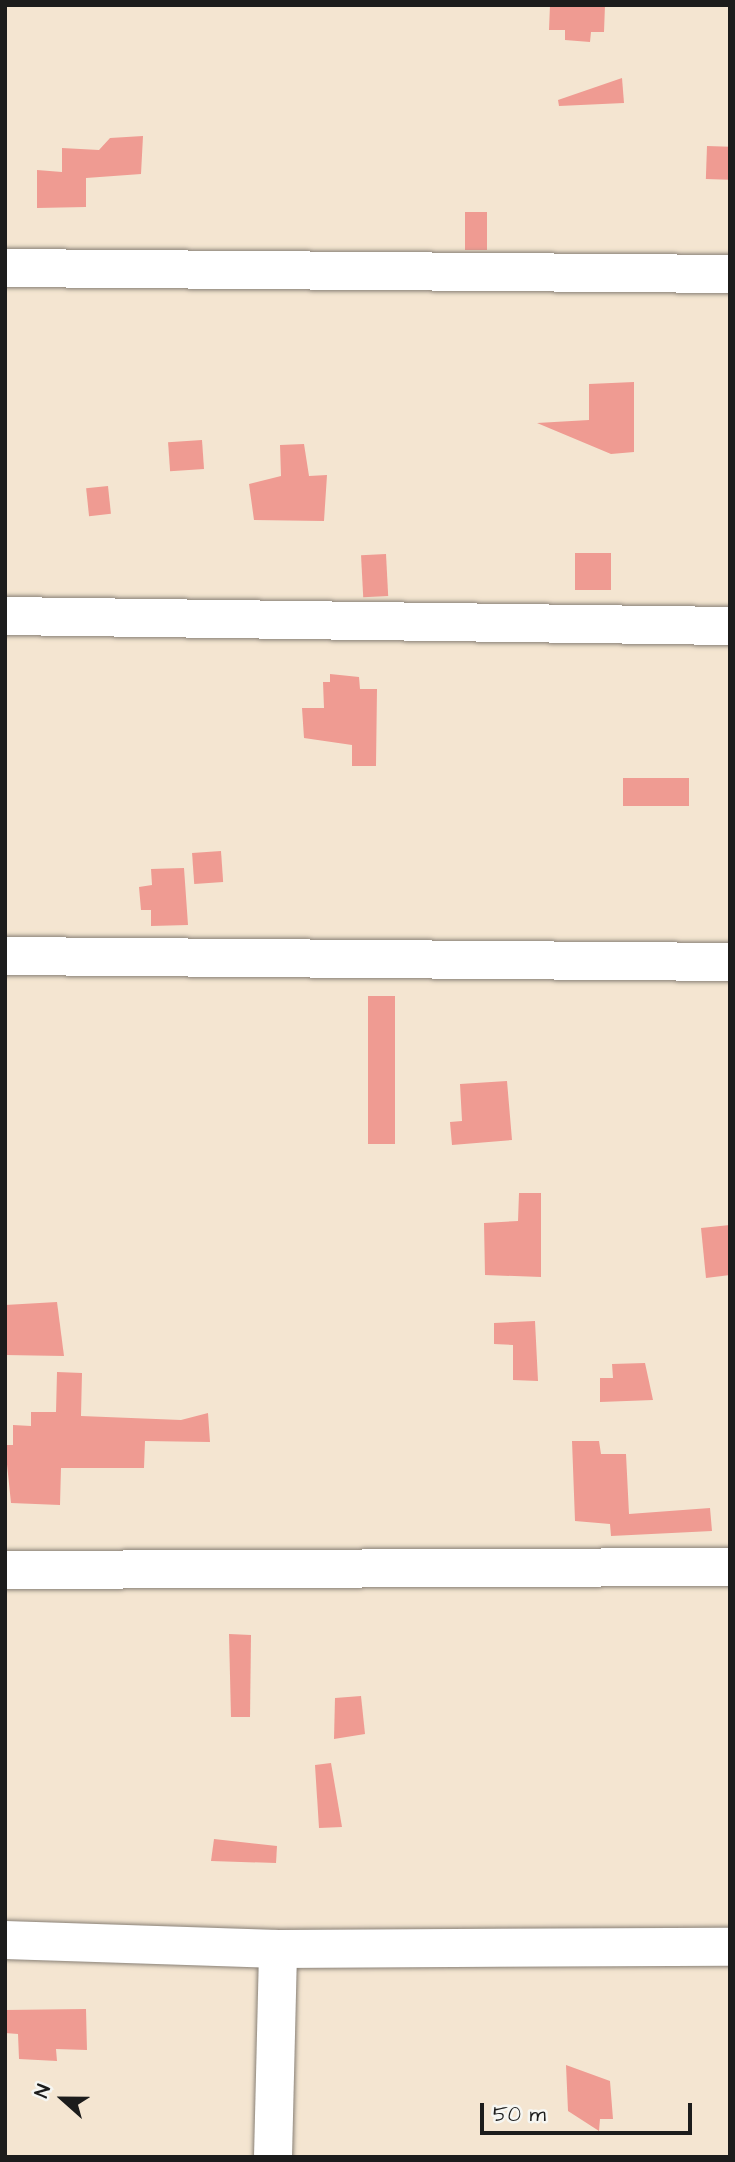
<!DOCTYPE html>
<style>
body{margin:0}
#map{position:relative;width:735px;height:2162px;overflow:hidden;background:#f4e5d1;font-family:"Architects Daughter",sans-serif}
div>[style]{position:absolute}
.building>*{inset:0;background:#ef9b92;transform-origin:0 0}
.roads{filter:drop-shadow(0 0 2px #888076) drop-shadow(0 0 2px #888076)}
.minor>*{height:38px;margin:-19px;padding:0 19px;transform-origin:19px;border-radius:19px;background:#fff}
span{translate:-50% -50%;white-space:nowrap;text-align:center;line-height:1.15;-webkit-text-stroke:5px #f6f6f2;paint-order:stroke}
.frame{position:absolute;inset:0;border:7px solid #1c1c1c;pointer-events:none}
.north{position:absolute;left:28px;top:2064px;width:70px;height:70px;-webkit-text-stroke:5px #f6f6f2;paint-order:stroke;rotate:291deg;font-size:19px;font-weight:700;line-height:28px;text-align:center;color:#1c1c1c}
.north::after{content:'';display:block;margin:auto;width:24px;height:32px;background:#1c1c1c;clip-path:polygon(50% 0,100% 100%,50% 72%,0 100%)}
.scale{position:absolute;left:480px;top:2103px;width:212px;height:32px;box-sizing:border-box;border:4px solid #1c1c1c;border-top:0;padding-left:9px;font-size:21px;line-height:24px;white-space:nowrap;color:#1c1c1c;-webkit-text-stroke:5px #f6f6f2;paint-order:stroke}
</style>
<div id="map">
<div class="building">
<i style="clip-path:polygon(550px 5px,605px 5px,604px 32px,591px 32px,590px 42px,565px 40px,565px 30px,549px 30px)"></i>
<i style="clip-path:polygon(622px 78px,624px 103px,559px 106px,558px 100px)"></i>
<i style="clip-path:polygon(143px 136px,141px 174px,86px 178px,86px 207px,37px 208px,37px 170px,62px 172px,62px 148px,99px 150px,110px 138px)"></i>
<i style="left:707px;top:146px;width:23px;height:33px;rotate:2deg"></i>
<i style="left:465px;top:212px;width:22px;height:38px"></i>
<i style="clip-path:polygon(634px 382px,634px 452px,611px 454px,537px 423px,589px 420px,589px 384px)"></i>
<i style="left:202px;top:440px;width:29px;height:34px;rotate:86deg"></i>
<i style="clip-path:polygon(304px 444px,309px 476px,327px 475px,324px 521px,254px 520px,249px 484px,281px 476px,280px 445px)"></i>
<i style="left:108px;top:486px;width:28px;height:22px;rotate:84deg"></i>
<i style="left:575px;top:553px;width:36px;height:37px"></i>
<i style="left:386px;top:554px;width:42px;height:25px;rotate:87deg"></i>
<i style="clip-path:polygon(330px 674px,359px 677px,360px 689px,377px 689px,376px 766px,352px 766px,352px 745px,304px 738px,302px 708px,324px 708px,323px 682px,330px 682px)"></i>
<i style="left:623px;top:778px;width:66px;height:28px"></i>
<i style="left:221px;top:851px;width:31px;height:29px;rotate:86deg"></i>
<i style="clip-path:polygon(184px 868px,188px 925px,151px 926px,151px 910px,141px 910px,139px 887px,152px 885px,151px 869px)"></i>
<i style="left:368px;top:996px;width:27px;height:148px"></i>
<i style="clip-path:polygon(507px 1081px,512px 1140px,452px 1145px,450px 1122px,462px 1121px,460px 1084px)"></i>
<i style="clip-path:polygon(519px 1193px,541px 1193px,541px 1277px,485px 1275px,484px 1223px,518px 1221px)"></i>
<i style="clip-path:polygon(730px 1225px,730px 1275px,706px 1278px,701px 1228px)"></i>
<i style="clip-path:polygon(57px 1302px,64px 1356px,5px 1355px,5px 1305px)"></i>
<i style="clip-path:polygon(535px 1321px,538px 1381px,513px 1380px,513px 1345px,494px 1344px,494px 1323px)"></i>
<i style="clip-path:polygon(645px 1363px,653px 1400px,600px 1402px,600px 1378px,613px 1378px,612px 1364px)"></i>
<i style="clip-path:polygon(57px 1372px,82px 1373px,81px 1416px,181px 1420px,208px 1413px,210px 1442px,145px 1441px,144px 1468px,61px 1468px,60px 1505px,11px 1503px,5px 1445px,13px 1445px,13px 1425px,31px 1426px,31px 1412px,56px 1412px)"></i>
<i style="clip-path:polygon(572px 1441px,599px 1441px,601px 1454px,626px 1454px,629px 1514px,710px 1508px,712px 1531px,611px 1536px,610px 1524px,575px 1521px)"></i>
<i style="clip-path:polygon(229px 1634px,251px 1635px,250px 1717px,231px 1717px)"></i>
<i style="clip-path:polygon(361px 1696px,365px 1734px,334px 1739px,335px 1698px)"></i>
<i style="clip-path:polygon(331px 1763px,342px 1827px,319px 1828px,315px 1765px)"></i>
<i style="clip-path:polygon(214px 1839px,277px 1846px,276px 1863px,211px 1861px)"></i>
<i style="clip-path:polygon(86px 2009px,87px 2050px,56px 2049px,57px 2061px,19px 2059px,18px 2034px,5px 2033px,5px 2010px)"></i>
<i style="clip-path:polygon(566px 2065px,610px 2081px,613px 2119px,600px 2119px,599px 2131px,568px 2111px)"></i>
</div>
<div class="roads">
<div class="minor">
<i style="left:5px;top:268px;width:725px;rotate:0.47deg"></i>
<i style="left:5px;top:616px;width:725px;rotate:0.79deg"></i>
<i style="left:5px;top:956px;width:725px;rotate:0.47deg"></i>
<i style="left:5px;top:1570px;width:725px;rotate:-0.24deg"></i>
<i style="left:5px;top:1940px;width:273px;rotate:1.9deg"></i>
<i style="left:278px;top:1949px;width:452px;rotate:-0.3deg"></i>
<i style="left:273px;top:2157px;width:208px;rotate:-88.6deg"></i>
</div>
</div>
<div class="frame"></div>
<div class="north">N</div>
<div class="scale">50 m</div>
</div>
